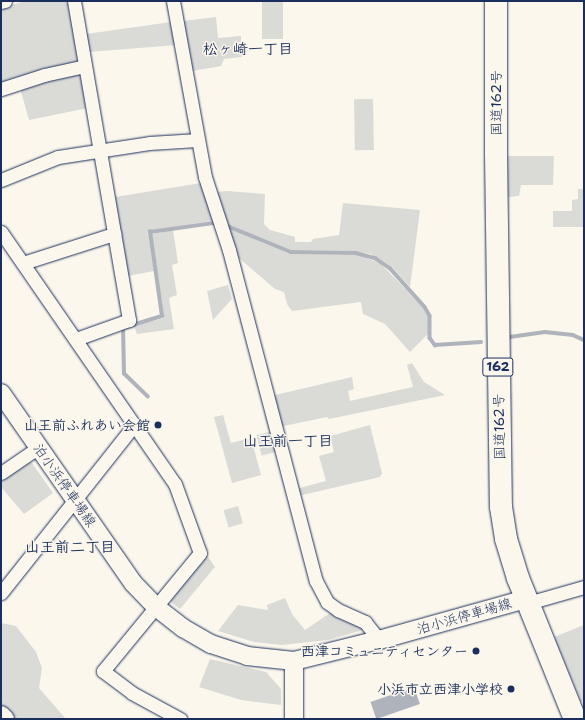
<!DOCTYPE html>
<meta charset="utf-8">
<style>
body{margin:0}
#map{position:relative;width:585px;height:720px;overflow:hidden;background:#fbf7ec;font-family:"Shantell Sans","Klee One",sans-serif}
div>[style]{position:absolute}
.green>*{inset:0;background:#dadad7;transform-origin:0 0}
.water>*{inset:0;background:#afb3bb;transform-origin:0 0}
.stream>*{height:3.5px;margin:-1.75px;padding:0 1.75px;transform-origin:1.75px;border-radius:1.75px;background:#afb3bb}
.roads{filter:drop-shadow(0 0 1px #1b2f5e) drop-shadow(0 0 1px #1b2f5e)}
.street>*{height:13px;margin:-6.5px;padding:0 6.5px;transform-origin:6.5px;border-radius:6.5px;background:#fbf7ec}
.secondary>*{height:18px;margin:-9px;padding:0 9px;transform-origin:9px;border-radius:9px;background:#fbf7ec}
.highway>*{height:22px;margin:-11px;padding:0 11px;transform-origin:11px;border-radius:11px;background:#fbf7ec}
.dots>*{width:11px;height:11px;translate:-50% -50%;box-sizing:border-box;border:2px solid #fbf7ec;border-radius:50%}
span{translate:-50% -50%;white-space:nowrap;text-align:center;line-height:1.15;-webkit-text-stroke:3px #fbf7ec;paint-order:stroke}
.shield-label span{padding:1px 3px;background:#fbf7ec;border:1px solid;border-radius:3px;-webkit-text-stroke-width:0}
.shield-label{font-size:13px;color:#1b2f5e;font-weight:700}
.street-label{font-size:14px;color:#1b2f5e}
.poi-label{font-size:14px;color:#1b2f5e;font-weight:700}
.right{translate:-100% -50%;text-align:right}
.neighbourhood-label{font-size:15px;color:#1b2f5e;font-weight:700}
.frame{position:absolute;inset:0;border:2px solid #1b2f5e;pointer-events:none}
</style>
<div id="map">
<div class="green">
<i style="clip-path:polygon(25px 1px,70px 1px,80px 59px,77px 64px,1px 83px,1px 8px)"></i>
<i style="left:262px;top:1px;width:21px;height:38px"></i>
<i style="clip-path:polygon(216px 17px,218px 38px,241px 36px,242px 57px,224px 59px,221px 66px,192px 71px,183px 21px)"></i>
<i style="clip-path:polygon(171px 22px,177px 45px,89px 52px,86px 34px)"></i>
<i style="clip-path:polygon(79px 74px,83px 78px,88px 108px,29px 120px,20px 88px)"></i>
<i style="left:373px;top:99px;width:51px;height:19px;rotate:89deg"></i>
<i style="clip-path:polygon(508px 156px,554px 156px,553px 185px,521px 185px,519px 196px,508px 197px)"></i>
<i style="clip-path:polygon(201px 183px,213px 221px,148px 231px,154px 271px,128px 276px,115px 197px)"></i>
<i style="clip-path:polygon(578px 189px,584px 189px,584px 227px,553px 227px,553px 211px,572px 211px,572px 200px,578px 199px)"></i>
<i style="clip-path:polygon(227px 191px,265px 194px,264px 224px,270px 230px,295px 237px,295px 242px,311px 242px,313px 239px,339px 235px,343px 203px,420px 210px,410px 287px,392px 267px,371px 254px,354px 251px,291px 250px,224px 223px,216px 192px)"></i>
<i style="clip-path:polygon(225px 227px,291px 254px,358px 255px,380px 263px,425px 309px,428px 318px,428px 334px,410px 352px,385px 324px,363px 314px,361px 302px,292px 311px,287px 304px,284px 292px,275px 289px,232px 252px)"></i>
<i style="clip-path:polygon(173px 230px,178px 263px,172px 265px,177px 295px,169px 298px,174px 329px,137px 334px,134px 326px,164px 318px,152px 234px)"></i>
<i style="clip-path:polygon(228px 285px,232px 299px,213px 320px,207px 291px)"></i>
<i style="clip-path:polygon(412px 363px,424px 382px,445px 395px,329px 419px,327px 417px,279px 427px,271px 396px,352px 377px,354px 389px,348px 391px,350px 401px,413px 387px,407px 365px)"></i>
<i style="clip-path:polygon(223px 415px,231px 443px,251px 438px,261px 475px,232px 483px,214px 417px)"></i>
<i style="clip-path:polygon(370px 425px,382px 473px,380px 477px,298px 496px,296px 489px,326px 481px,319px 456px,334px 452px,330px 436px)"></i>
<i style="left:273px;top:431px;width:21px;height:17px;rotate:76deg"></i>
<i style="clip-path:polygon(27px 462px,32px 463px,53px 493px,24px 514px,1px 487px,1px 480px)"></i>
<i style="left:238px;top:506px;width:18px;height:15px;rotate:74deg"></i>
<i style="clip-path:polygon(206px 554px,215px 567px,180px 609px,171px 602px,171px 597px)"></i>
<i style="clip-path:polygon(285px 598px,292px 614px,305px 630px,333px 611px,361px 624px,363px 630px,328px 640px,282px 645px,254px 642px,218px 631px,238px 605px,268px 610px,267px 605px)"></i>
<i style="clip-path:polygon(1px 623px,16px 626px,36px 652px,42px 668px,39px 688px,66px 719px,1px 719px)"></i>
<i style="clip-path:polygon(584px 625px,584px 700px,581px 702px,554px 637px)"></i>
<i style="clip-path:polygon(210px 659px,266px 672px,281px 689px,281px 705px,241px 700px,199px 687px)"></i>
</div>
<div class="water">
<i style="left:414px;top:687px;width:18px;height:46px;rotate:71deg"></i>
</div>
<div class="stream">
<i style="left:225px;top:225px;width:71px;rotate:22.2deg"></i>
<i style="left:291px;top:252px;width:65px;rotate:0.9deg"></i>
<i style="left:356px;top:253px;width:20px;rotate:15deg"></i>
<i style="left:375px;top:258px;width:18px;rotate:34deg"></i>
<i style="left:390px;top:268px;width:52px;rotate:48.1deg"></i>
<i style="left:425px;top:307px;width:10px;rotate:61deg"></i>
<i style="left:430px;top:316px;width:22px;rotate:90deg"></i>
<i style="left:430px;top:338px;width:9px;rotate:54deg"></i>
<i style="left:435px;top:345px;width:46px;rotate:-3.7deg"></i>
<i style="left:510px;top:337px;width:35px;rotate:-8deg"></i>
<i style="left:545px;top:332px;width:28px;rotate:6deg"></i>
<i style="left:573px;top:335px;width:12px;rotate:24deg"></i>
<i style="left:148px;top:397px;width:33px;rotate:-136deg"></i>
<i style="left:124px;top:374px;width:46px;rotate:-91.2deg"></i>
<i style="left:123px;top:328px;width:41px;rotate:-17.1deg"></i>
<i style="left:162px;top:316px;width:85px;rotate:-98.1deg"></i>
<i style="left:150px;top:232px;width:65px;rotate:-8deg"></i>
</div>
<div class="roads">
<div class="street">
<i style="left:74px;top:1px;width:324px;rotate:80.2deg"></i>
<i style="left:129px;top:320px;width:56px;rotate:160.3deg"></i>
<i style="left:173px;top:1px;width:179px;rotate:79.7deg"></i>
<i style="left:205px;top:177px;width:77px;rotate:71.8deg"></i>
<i style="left:229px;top:250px;width:342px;rotate:75.3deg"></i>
<i style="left:316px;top:581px;width:24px;rotate:62deg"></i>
<i style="left:327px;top:602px;width:14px;rotate:36deg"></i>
<i style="left:338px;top:610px;width:30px;rotate:24deg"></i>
<i style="left:365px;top:622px;width:23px;rotate:52deg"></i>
<i style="left:1px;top:2px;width:4px;rotate:-14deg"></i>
<i style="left:1px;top:89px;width:45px;rotate:-18deg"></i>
<i style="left:44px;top:75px;width:42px;rotate:-12.4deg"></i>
<i style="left:1px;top:180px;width:61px;rotate:-22deg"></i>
<i style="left:58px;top:157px;width:92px;rotate:-8.7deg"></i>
<i style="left:149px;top:143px;width:49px;rotate:-3.5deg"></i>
<i style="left:1px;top:232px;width:306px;rotate:55.4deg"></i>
<i style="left:175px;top:484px;width:73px;rotate:70.1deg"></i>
<i style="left:200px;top:553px;width:153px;rotate:129.4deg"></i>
<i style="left:103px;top:671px;width:36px;rotate:37deg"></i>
<i style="left:132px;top:693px;width:55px;rotate:28.4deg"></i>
<i style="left:23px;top:263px;width:96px;rotate:-17.7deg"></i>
<i style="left:1px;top:473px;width:46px;rotate:-34.4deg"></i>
<i style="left:1px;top:593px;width:214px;rotate:-51.6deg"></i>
<i style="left:528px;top:603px;width:58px;rotate:-15.9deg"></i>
</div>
<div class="secondary">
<i style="left:1px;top:393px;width:231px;rotate:55.2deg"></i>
<i style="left:133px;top:583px;width:33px;rotate:46deg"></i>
<i style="left:156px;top:607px;width:34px;rotate:38deg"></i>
<i style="left:183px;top:628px;width:32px;rotate:30deg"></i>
<i style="left:211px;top:644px;width:38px;rotate:18deg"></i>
<i style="left:247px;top:656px;width:47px;rotate:6.1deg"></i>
<i style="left:294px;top:661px;width:88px;rotate:-13.9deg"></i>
<i style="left:379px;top:640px;width:153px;rotate:-15.6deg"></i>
<i style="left:294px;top:661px;width:58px;rotate:90deg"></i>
<i style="left:1px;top:715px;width:6px;rotate:45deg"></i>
</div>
<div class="highway">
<i style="left:496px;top:1px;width:153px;rotate:90deg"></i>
<i style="left:496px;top:154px;width:353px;rotate:89.2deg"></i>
<i style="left:501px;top:507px;width:32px;rotate:81deg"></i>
<i style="left:506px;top:539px;width:41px;rotate:72.9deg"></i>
<i style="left:518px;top:578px;width:152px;rotate:68deg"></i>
</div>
</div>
<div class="dots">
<i style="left:158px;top:425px;background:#1b2f5e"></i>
<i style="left:476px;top:651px;background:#1b2f5e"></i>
<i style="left:511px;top:689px;background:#1b2f5e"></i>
</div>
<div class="shield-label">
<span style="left:498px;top:367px">162</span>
</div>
<div class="street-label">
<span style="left:496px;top:103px;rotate:-90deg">国道162号</span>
<span style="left:499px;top:427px;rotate:-91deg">国道162号</span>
<span style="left:65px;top:485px;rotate:55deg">泊小浜停車場線</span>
<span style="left:464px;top:616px;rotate:-16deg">泊小浜停車場線</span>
</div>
<div class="poi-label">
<span class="right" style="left:150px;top:425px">山王前ふれあい会館</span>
<span class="right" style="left:468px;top:651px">西津コミュニティセンター</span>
<span class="right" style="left:503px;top:689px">小浜市立西津小学校</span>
</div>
<div class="neighbourhood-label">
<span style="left:248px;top:50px">松ヶ崎一丁目</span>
<span style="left:288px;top:442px">山王前一丁目</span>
<span style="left:70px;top:548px">山王前二丁目</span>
</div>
<div class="frame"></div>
</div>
